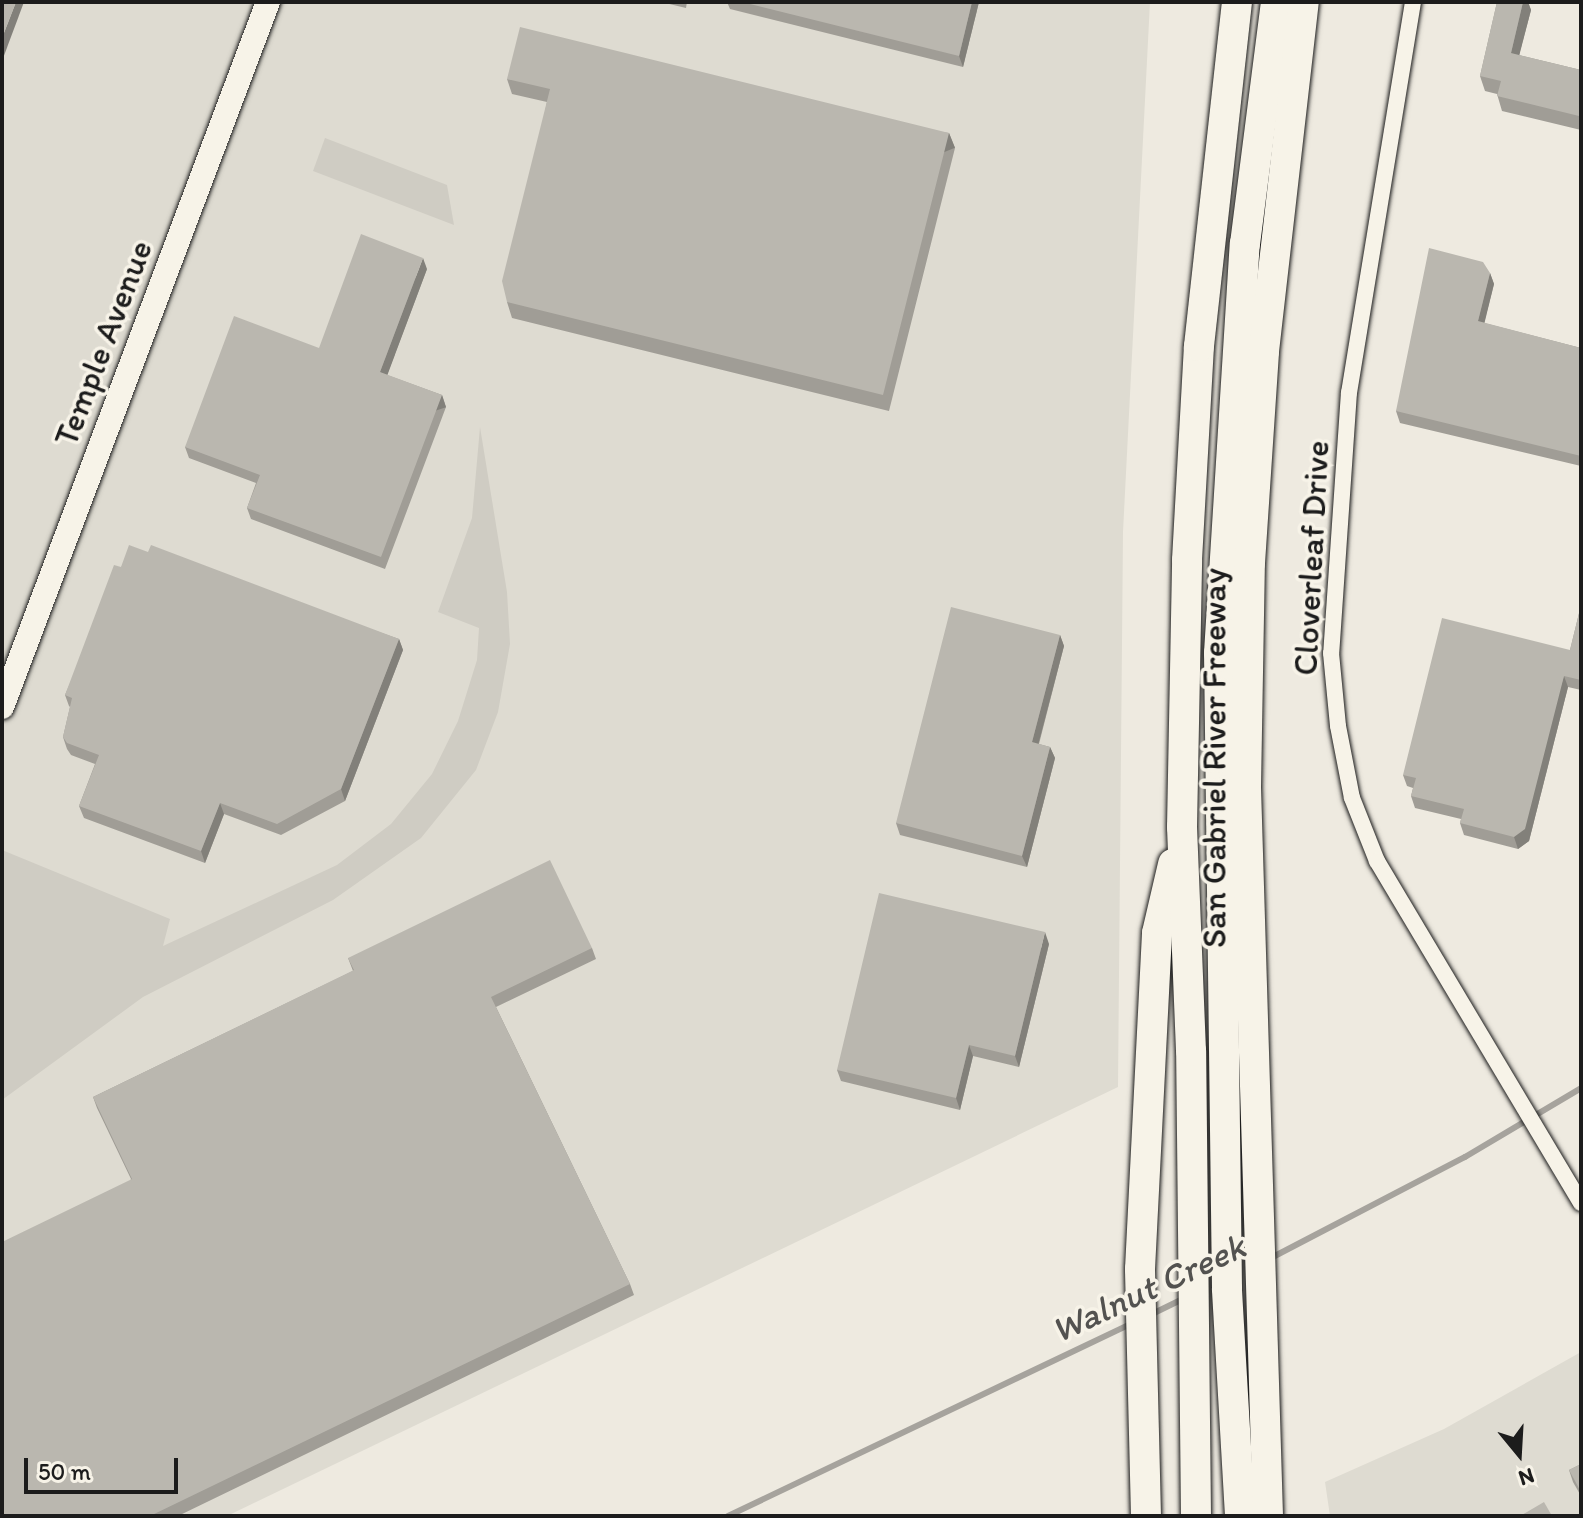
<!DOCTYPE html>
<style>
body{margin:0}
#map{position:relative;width:1583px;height:1518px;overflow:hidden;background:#eeeae0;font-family:Itim,sans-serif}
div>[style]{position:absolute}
.built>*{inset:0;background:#dedbd1}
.green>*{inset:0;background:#cfccc3}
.stream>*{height:6px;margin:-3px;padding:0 3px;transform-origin:3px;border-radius:3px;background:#a6a39d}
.roads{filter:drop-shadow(0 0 2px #1c1c1c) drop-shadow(0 0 2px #1c1c1c)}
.street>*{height:16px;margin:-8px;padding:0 8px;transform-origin:8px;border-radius:8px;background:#f7f3e8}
.secondary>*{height:24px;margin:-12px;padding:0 12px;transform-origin:12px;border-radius:12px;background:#f7f3e8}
.highway>*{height:30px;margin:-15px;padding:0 15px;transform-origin:15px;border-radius:15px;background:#f7f3e8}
.wall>*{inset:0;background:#a09d96}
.shaded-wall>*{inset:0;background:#82807a;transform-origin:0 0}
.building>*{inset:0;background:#bab7af}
span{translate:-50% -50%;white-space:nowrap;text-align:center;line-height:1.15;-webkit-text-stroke:7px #f7f3e8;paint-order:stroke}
.street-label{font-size:34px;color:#1c1c1c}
.water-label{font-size:36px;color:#535250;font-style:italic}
.frame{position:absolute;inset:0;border:4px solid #1c1c1c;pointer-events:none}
.north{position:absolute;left:1479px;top:1414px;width:80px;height:80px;-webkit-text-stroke:6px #f7f3e8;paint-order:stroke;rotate:162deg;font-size:22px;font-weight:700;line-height:32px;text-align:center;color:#1c1c1c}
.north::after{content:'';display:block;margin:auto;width:28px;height:36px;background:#1c1c1c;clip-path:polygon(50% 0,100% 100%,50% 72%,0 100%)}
.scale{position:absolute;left:24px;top:1458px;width:154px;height:36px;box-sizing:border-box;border:4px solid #1c1c1c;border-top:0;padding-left:10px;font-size:24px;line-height:28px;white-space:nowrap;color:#1c1c1c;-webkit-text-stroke:6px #f7f3e8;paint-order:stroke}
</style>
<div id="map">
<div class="built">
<i style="clip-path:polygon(2px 2px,1150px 2px,1123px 532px,1118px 1087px,227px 1516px,2px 1516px)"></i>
<i style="clip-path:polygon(1581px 1352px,1581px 1516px,1330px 1516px,1325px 1482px,1444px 1429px)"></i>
</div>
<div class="green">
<i style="clip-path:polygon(325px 138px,447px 185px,454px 225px,313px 171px)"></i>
<i style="clip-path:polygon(480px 427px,507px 592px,510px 644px,498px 712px,476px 770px,421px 838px,333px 900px,143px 997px,2px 1100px,2px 850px,170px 919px,163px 946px,337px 865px,391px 824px,432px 774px,458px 721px,477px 660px,479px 628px,438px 612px,472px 518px)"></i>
</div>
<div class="stream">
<i style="left:1269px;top:1259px;width:221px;rotate:-27.5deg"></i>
<i style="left:1465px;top:1157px;width:135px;rotate:-30.7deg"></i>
<i style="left:1150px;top:1315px;width:37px;rotate:-26deg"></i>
<i style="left:728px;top:1516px;width:448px;rotate:-25.5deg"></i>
</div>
<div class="roads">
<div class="street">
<i style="left:1413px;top:2px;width:395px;rotate:99.3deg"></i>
<i style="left:1349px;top:392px;width:262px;rotate:93.9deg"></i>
<i style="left:1331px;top:653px;width:73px;rotate:84.5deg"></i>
<i style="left:1338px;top:726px;width:73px;rotate:79deg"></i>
<i style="left:1352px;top:798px;width:68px;rotate:68.4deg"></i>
<i style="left:1377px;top:861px;width:398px;rotate:59.2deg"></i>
</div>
<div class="secondary">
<i style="left:2px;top:707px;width:754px;rotate:-69.33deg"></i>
</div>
<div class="highway">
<i style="left:1146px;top:1516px;width:247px;rotate:-91.4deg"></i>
<i style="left:1140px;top:1269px;width:336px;rotate:-87.1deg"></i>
<i style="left:1157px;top:933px;width:71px;rotate:-76.9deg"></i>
<i style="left:1196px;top:1516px;width:465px;rotate:-90.6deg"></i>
<i style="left:1191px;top:1051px;width:224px;rotate:-92.3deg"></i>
<i style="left:1182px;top:827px;width:267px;rotate:-88.9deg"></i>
<i style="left:1187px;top:560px;width:214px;rotate:-86.8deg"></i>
<i style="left:1199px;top:346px;width:346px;rotate:-83.7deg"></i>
<i style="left:1240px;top:1516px;width:228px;rotate:-93.3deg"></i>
<i style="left:1227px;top:1288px;width:635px;rotate:-90.72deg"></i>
<i style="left:1219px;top:653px;width:410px;rotate:-86.4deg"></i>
<i style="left:1245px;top:244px;width:244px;rotate:-82.7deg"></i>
<i style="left:1268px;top:1516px;width:729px;rotate:-91.73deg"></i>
<i style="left:1246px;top:787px;width:224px;rotate:-89deg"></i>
<i style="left:1250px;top:563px;width:212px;rotate:-86.2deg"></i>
<i style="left:1264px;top:351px;width:351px;rotate:-83.5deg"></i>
</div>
</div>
<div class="wall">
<i style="clip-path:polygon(661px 2px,687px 2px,686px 8px)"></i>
<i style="clip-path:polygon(727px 2px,979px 2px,963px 67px,730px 9px)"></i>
<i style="clip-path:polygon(1497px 2px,1528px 2px,1531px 10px,1519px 55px,1581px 70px,1581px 130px,1502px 111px,1497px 94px,1485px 91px,1480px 76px)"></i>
<i style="clip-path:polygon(507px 79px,949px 133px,955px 148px,889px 411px,512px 318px,507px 302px,547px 102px,512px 94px)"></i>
<i style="clip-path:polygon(427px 269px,387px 375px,442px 395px,446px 407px,385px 569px,251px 519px,247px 508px,256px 483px,189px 458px,185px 447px)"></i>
<i style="clip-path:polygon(1490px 273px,1494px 284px,1484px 323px,1581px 348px,1581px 466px,1400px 423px,1396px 411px)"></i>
<i style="clip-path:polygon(148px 552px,399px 639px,403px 650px,345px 801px,281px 835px,224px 814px,205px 863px,84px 818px,79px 806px,95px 764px,71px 755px,67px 749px,63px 737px,70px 707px,69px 706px,65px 695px,121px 567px)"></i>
<i style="clip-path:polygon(1581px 605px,1581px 690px,1568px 687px,1529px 841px,1518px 849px,1464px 835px,1460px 823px,1461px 819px,1415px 808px,1411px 796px,1413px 788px,1407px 786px,1403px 775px,1570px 650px)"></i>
<i style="clip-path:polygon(1060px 635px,1064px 646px,1039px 744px,1050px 747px,1055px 758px,1027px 867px,900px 835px,896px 823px)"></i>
<i style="clip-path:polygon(1049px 944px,1019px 1067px,973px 1056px,960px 1110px,841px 1081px,837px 1070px)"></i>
<i style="clip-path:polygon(592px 948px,596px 959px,496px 1007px,630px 1284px,634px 1295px,178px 1516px,2px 1516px,131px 1179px,97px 1108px,93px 1097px,353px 971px,348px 958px)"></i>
<i style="clip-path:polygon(1581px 1464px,1581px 1496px,1573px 1482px,1569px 1470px)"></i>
</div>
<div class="shaded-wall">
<i style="clip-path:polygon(16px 2px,24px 2px,2px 61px,2px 38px)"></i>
<i style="clip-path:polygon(972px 2px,979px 2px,963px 67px,959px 56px)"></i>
<i style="clip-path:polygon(1523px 2px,1528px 2px,1531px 10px,1516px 68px,1511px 53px)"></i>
<i style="left:949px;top:133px;width:16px;height:270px;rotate:68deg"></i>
<i style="clip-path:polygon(423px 258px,427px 269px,384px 384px,380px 372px)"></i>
<i style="clip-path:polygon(1490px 273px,1494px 284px,1482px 333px,1478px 321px)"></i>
<i style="left:442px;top:395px;width:13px;height:173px;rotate:72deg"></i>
<i style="clip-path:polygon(1060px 635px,1064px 646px,1036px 753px,1032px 742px)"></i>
<i style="clip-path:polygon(399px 639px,403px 650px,345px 801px,341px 789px)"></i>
<i style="clip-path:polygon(1564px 676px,1568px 687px,1529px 841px,1518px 849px,1514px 837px)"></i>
<i style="clip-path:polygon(1050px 747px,1055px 758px,1027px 867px,1022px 856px)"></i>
<i style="clip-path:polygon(220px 803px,224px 814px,205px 863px,201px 851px)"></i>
<i style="clip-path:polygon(1045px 932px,1049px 944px,1019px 1067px,1015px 1056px)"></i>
<i style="clip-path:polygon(969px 1045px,973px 1056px,960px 1110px,956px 1098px)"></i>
</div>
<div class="building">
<i style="clip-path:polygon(2px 2px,16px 2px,2px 38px)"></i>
<i style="clip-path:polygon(742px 2px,972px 2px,959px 56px)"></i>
<i style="clip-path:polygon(1497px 2px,1523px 2px,1511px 53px,1581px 70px,1581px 107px,1579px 116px,1497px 96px,1501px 81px,1480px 76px)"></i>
<i style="clip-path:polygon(520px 27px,949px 133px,883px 395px,507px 302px,502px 281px,550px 89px,507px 79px)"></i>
<i style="clip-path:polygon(361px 234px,423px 258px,380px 372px,442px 395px,381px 557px,247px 508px,260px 475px,185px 447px,234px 316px,319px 348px)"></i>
<i style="clip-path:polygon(1429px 248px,1483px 262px,1490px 273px,1478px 321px,1581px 348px,1581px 456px,1396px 411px)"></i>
<i style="clip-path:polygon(129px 545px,148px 552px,151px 545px,399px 639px,341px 789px,277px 824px,220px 803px,201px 851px,79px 806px,99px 755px,67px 743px,63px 737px,72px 698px,65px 695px,114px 565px,121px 567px)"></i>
<i style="clip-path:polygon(1581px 605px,1581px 680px,1564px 676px,1525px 829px,1514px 837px,1460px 823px,1464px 809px,1411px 796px,1416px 778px,1403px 775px,1442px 618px,1570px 650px)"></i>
<i style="clip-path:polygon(951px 607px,1060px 635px,1032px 742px,1050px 747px,1022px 856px,896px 823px)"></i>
<i style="clip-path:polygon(550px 860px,592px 948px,491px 997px,630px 1284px,150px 1516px,2px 1516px,2px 1242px,132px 1179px,93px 1097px,354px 970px,348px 958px)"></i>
<i style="clip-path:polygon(879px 893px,1045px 932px,1015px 1056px,969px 1045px,956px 1098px,837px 1070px)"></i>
<i style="clip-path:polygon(1581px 1464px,1581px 1492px,1569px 1470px)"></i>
<i style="clip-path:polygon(1544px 1502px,1552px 1516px,1520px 1516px)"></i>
</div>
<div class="street-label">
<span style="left:103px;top:343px;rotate:-69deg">Temple Avenue</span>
<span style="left:1311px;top:558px;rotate:-87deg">Cloverleaf Drive</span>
<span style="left:1214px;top:758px;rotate:-90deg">San Gabriel River Freeway</span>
</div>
<div class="water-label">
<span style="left:1148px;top:1288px;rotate:-25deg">Walnut Creek</span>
</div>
<div class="frame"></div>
<div class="north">N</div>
<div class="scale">50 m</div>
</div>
